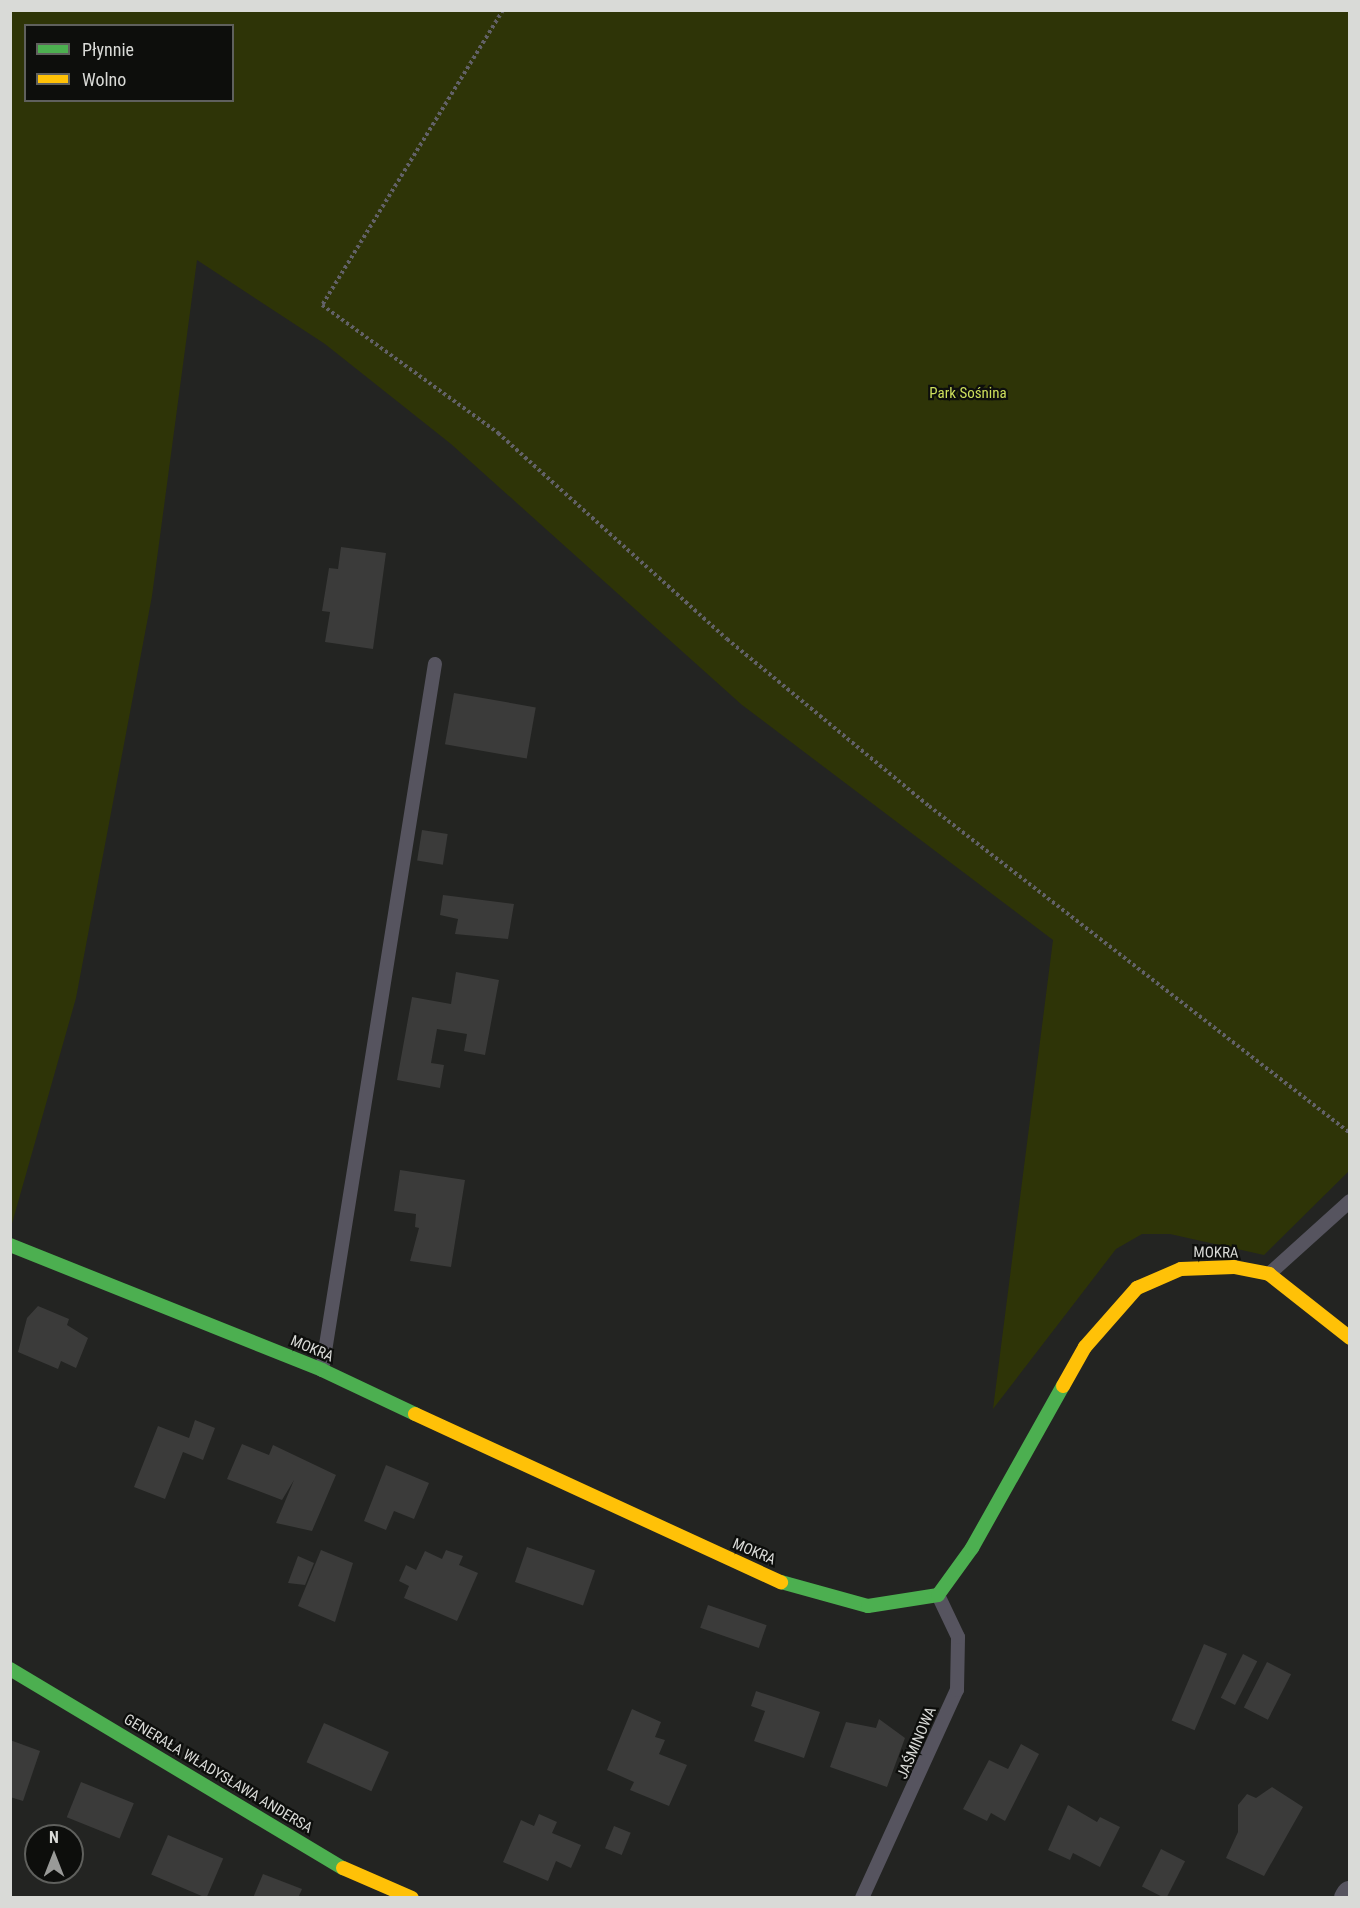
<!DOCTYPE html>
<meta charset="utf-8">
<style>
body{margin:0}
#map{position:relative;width:1360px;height:1908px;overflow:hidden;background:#232422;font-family:"Roboto Condensed",sans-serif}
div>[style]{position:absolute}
.green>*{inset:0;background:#2e3407}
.building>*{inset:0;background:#3b3b3a;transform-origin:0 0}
.path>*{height:4px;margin-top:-2px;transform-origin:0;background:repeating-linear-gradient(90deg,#626167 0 3px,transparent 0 6px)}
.lane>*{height:14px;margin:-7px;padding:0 7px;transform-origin:7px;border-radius:7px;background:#56545f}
.street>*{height:28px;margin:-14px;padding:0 14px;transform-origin:14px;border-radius:14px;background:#56545f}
.fast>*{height:14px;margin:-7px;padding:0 7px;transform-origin:7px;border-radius:7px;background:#4caf50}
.slow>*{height:14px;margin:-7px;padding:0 7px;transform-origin:7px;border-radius:7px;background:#ffc107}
span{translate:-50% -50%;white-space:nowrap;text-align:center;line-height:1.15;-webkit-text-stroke:4.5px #0d0e0c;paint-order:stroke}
.park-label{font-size:15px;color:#cddf5c}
.street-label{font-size:15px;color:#d9dad7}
.frame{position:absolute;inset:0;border:12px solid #d9dad7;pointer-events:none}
.legend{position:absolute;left:24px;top:24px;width:210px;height:78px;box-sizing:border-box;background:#0d0e0c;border:2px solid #5f605d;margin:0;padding:8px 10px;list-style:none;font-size:18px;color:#d9dad7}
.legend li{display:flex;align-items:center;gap:12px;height:30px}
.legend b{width:30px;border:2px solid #5f605d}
.north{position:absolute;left:24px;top:1824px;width:60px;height:60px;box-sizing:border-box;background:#0d0e0c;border:2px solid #5f605d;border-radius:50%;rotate:0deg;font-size:16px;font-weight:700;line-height:24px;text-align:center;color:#d9dad7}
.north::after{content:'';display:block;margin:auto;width:21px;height:27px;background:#999a98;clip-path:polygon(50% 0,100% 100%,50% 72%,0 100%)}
</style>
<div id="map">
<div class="green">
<i style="clip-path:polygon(evenodd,11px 10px,1349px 11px,1349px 1171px,1264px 1255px,1170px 1234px,1142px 1234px,1116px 1249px,993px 1409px,1053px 940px,742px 705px,451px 444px,325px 344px,197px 260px,152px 596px,76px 998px,11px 1227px,11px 10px,26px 26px,232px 26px,232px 100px,26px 100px,26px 26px)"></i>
</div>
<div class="building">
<i style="clip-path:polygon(341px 547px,386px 553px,373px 649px,325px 642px,330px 612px,322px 611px,329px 568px,338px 569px)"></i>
<i style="left:454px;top:693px;width:83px;height:52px;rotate:10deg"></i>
<i style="left:422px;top:830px;width:26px;height:31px;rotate:9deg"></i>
<i style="clip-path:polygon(443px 895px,514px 904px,508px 939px,455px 934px,458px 919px,440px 915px)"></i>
<i style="clip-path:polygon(456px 972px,499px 980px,485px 1055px,464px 1051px,467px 1034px,437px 1029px,431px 1063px,444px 1065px,440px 1088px,397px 1080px,412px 997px,451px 1004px)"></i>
<i style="clip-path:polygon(400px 1170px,465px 1180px,451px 1267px,410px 1261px,419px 1228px,415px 1227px,416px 1214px,394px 1211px)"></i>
<i style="clip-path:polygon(38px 1306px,69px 1319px,67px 1325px,88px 1338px,76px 1368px,61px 1361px,58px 1369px,18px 1352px,27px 1318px)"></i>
<i style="clip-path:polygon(195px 1420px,215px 1428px,203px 1460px,183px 1452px,165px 1499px,134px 1487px,158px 1426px,189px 1438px)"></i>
<i style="clip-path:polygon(242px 1444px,269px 1455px,273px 1445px,336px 1475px,312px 1531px,276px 1523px,294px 1480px,282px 1500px,227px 1479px)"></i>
<i style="clip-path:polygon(386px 1465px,429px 1483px,414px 1519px,394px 1511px,386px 1530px,364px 1521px)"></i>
<i style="left:527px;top:1547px;width:72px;height:37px;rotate:19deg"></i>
<i style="clip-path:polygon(321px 1550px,353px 1563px,335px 1622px,298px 1606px)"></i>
<i style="clip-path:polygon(446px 1550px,463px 1556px,459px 1565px,478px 1573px,457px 1621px,404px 1598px,409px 1586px,399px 1581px,406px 1565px,416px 1570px,425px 1551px,442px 1559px)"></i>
<i style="clip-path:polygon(298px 1556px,314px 1563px,305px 1585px,288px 1583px)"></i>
<i style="left:708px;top:1605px;width:62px;height:24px;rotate:19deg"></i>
<i style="left:1204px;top:1644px;width:25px;height:83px;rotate:23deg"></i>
<i style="left:1243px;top:1654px;width:16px;height:49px;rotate:27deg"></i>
<i style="left:1267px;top:1662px;width:27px;height:51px;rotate:27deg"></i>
<i style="clip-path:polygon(756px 1691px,820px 1712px,804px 1758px,754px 1741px,765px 1711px,751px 1706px)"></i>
<i style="clip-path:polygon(632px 1709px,661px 1722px,655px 1737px,665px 1740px,659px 1754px,687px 1765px,669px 1806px,630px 1790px,634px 1782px,607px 1770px)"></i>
<i style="clip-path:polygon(879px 1719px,905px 1738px,887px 1787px,830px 1767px,846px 1722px,876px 1728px)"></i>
<i style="left:324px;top:1723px;width:71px;height:43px;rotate:24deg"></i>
<i style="clip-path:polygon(10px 1740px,40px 1751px,23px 1801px,10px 1797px)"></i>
<i style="clip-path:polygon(1021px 1744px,1039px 1754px,1005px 1821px,991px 1813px,987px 1821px,963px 1809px,989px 1760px,1008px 1769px)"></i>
<i style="left:81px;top:1782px;width:57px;height:38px;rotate:22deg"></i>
<i style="clip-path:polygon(1272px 1787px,1303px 1807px,1264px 1876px,1226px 1858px,1238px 1832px,1238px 1805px,1247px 1794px,1256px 1798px)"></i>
<i style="clip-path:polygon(1068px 1805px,1097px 1822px,1100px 1817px,1120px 1827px,1100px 1867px,1073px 1853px,1070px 1860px,1048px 1850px)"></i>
<i style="clip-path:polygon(539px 1814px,557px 1822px,552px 1833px,581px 1845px,571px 1868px,556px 1861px,548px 1881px,503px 1862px,521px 1820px,534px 1826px)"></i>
<i style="left:614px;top:1826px;width:18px;height:24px;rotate:22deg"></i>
<i style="left:168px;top:1835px;width:60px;height:43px;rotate:23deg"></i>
<i style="left:1161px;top:1849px;width:27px;height:42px;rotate:27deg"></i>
<i style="clip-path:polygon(263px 1874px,302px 1889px,298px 1898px,253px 1898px)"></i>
</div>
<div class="path">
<i style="left:503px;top:10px;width:346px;rotate:121.5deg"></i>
<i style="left:322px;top:305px;width:218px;rotate:36deg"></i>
<i style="left:498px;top:433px;width:308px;rotate:42deg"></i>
<i style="left:727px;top:639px;width:262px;rotate:39.6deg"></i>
<i style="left:929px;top:806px;width:533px;rotate:37.84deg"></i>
</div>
<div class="lane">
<i style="left:1269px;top:1274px;width:109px;rotate:-42deg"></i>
<i style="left:322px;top:1370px;width:715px;rotate:-80.91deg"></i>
<i style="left:862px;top:1898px;width:229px;rotate:-65.5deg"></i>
<i style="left:957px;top:1690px;width:53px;rotate:-88.9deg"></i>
<i style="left:958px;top:1637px;width:47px;rotate:-115.5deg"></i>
</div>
<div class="street">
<i style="left:1348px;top:1898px;width:4px;rotate:-56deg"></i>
</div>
<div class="fast">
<i style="left:10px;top:1245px;width:336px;rotate:21.8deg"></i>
<i style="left:322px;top:1370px;width:103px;rotate:25.3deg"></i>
<i style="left:781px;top:1582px;width:90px;rotate:15.4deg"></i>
<i style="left:868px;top:1606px;width:71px;rotate:-8.9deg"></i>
<i style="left:938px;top:1595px;width:58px;rotate:-54.1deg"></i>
<i style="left:972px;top:1548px;width:186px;rotate:-60.7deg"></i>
<i style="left:10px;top:1669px;width:388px;rotate:30.9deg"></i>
</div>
<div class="slow">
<i style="left:1063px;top:1386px;width:45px;rotate:-60.6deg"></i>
<i style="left:1085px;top:1347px;width:79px;rotate:-48.6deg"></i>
<i style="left:1137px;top:1288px;width:48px;rotate:-23.4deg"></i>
<i style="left:1181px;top:1269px;width:53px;rotate:-2.2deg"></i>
<i style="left:1234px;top:1267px;width:36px;rotate:11deg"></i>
<i style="left:1269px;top:1274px;width:103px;rotate:38.3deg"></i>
<i style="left:415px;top:1414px;width:403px;rotate:24.7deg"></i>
<i style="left:343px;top:1868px;width:75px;rotate:23.5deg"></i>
</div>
<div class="park-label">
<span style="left:968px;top:394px">Park Sośnina</span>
</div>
<div class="street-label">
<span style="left:1216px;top:1253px;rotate:1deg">MOKRA</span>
<span style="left:312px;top:1349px;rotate:23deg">MOKRA</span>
<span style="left:754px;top:1552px;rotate:23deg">MOKRA</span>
<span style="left:917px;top:1743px;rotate:-67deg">JAŚMINOWA</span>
<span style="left:218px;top:1774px;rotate:31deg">GENERAŁA WŁADYSŁAWA ANDERSA</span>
</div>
<div class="frame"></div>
<ul class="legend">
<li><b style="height:8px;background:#4caf50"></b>Płynnie</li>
<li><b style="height:8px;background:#ffc107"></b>Wolno</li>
</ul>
<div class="north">N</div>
</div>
